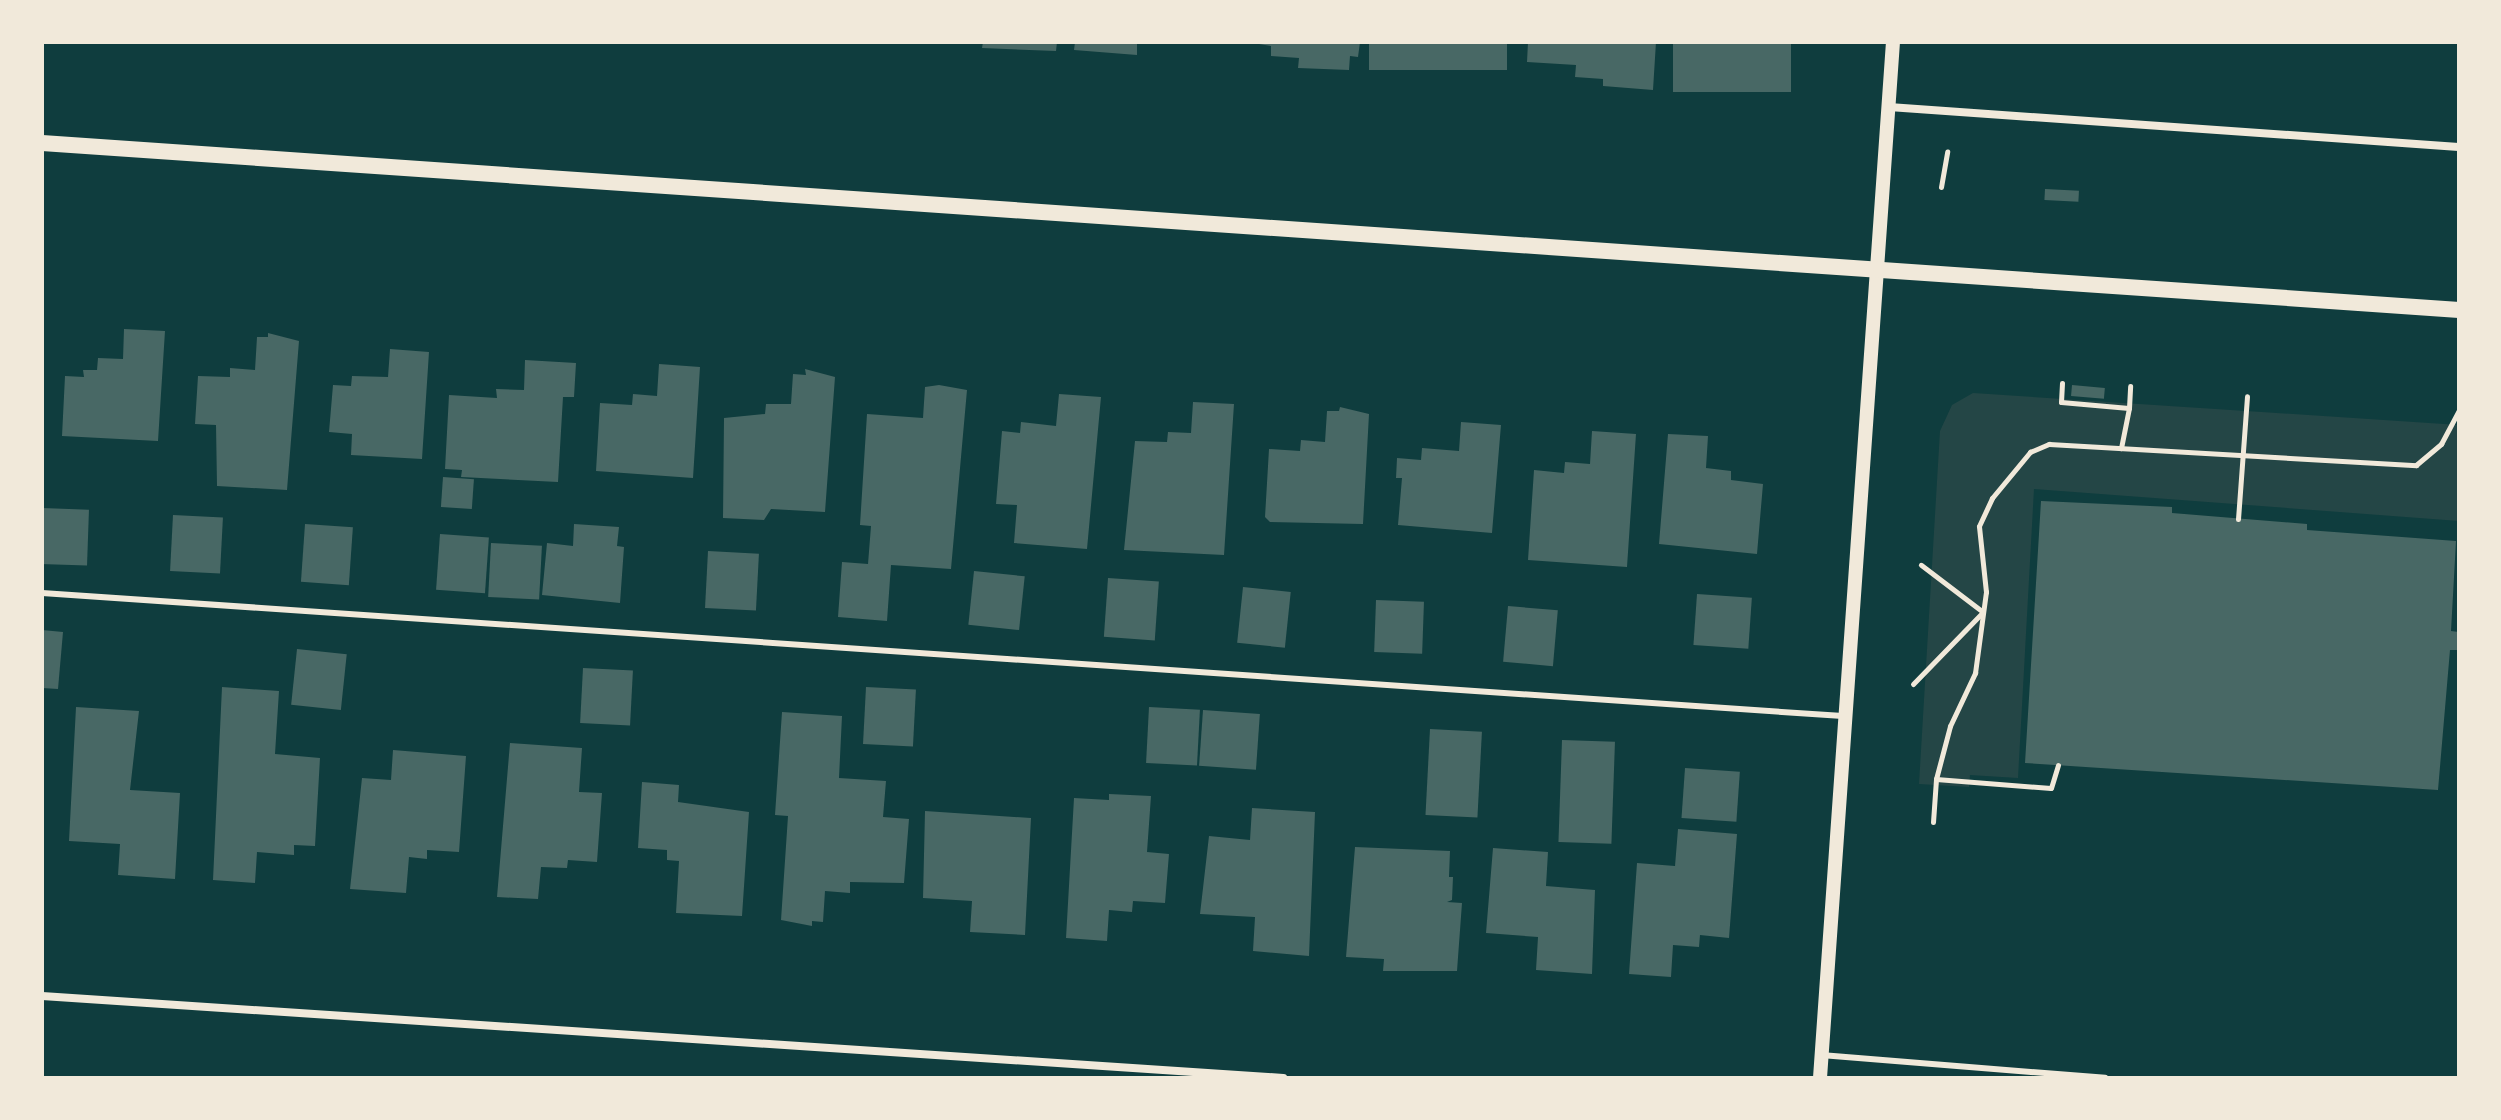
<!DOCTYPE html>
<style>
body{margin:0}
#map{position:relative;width:2501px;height:1120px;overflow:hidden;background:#0f3d3e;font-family:Montserrat,sans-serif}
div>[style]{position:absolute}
.green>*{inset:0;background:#244646}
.building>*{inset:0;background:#486865;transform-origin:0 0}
.path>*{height:5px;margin:-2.5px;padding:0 2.5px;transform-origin:2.5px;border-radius:2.5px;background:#f1e9da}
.service>*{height:6px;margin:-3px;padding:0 3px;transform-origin:3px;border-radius:3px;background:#f1e9da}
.minor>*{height:8px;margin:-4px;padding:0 4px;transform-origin:4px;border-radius:4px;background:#f1e9da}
.tertiary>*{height:14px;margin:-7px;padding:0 7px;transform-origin:7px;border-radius:7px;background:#f1e9da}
.secondary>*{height:16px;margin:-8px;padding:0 8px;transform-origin:8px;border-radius:8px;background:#f1e9da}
span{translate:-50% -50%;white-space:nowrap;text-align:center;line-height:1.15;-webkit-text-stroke:6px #f1e9da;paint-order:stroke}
.frame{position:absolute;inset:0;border:44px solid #f1e9da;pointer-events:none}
</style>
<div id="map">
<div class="green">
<i style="clip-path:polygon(1973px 393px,2459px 425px,2459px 521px,2034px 489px,2018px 778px,1970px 775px,1969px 787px,1919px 784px,1940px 431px,1952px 405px)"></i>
</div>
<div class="building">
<i style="clip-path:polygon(983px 42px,1057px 42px,1056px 51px,982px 48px)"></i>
<i style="clip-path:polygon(1075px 42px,1137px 42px,1137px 55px,1074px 50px)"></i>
<i style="clip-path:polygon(1247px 42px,1360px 42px,1358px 57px,1350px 56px,1349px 70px,1298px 68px,1299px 58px,1271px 56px,1271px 46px)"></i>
<i style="left:1369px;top:42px;width:138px;height:28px"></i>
<i style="clip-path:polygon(1528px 42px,1656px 42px,1653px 90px,1603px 86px,1603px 79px,1575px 77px,1576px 65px,1527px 62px)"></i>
<i style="left:1673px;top:42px;width:118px;height:50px"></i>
<i style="left:2045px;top:189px;width:34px;height:11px;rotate:3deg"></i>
<i style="clip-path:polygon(124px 329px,165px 331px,158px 441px,62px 436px,65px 376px,84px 377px,83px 370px,97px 370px,98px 358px,123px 359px)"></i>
<i style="clip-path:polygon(268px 333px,299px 341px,287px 490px,217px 486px,216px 425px,195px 424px,198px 376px,230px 377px,230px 368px,255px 370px,257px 337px,268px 337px)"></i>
<i style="clip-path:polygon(390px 349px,429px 352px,422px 459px,351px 455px,352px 434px,329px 432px,333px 385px,351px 386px,352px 376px,388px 377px)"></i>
<i style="clip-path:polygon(525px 360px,576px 363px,574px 397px,563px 397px,558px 482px,461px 477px,462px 470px,445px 469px,449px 395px,497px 398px,496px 389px,524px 390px)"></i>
<i style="clip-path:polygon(659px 364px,700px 367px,693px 478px,596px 471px,600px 403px,632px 405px,633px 394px,657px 396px)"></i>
<i style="clip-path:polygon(805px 369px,835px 377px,825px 512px,771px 509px,764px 520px,723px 518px,724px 418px,765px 414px,766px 404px,791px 404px,793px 374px,806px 375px)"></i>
<i style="clip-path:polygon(939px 385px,967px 390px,951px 569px,891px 565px,887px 621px,838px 617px,842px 562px,868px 564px,871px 526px,860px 525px,867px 414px,923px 418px,925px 387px)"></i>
<i style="left:2072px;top:385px;width:33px;height:11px;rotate:5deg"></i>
<i style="clip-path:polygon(1059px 394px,1101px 397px,1087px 549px,1014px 543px,1017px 505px,996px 504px,1002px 431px,1020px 433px,1021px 422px,1056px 426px)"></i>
<i style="clip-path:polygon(1193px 402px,1234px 404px,1224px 555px,1124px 550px,1135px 441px,1167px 442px,1168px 432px,1191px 433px)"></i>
<i style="clip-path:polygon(1340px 407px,1369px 414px,1363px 524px,1270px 522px,1265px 517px,1269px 449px,1300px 451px,1301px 440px,1325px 442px,1327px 411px,1339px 411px)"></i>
<i style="clip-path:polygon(1461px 422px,1501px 425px,1492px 533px,1398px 525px,1402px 478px,1396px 478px,1397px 458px,1421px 460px,1422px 448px,1459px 451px)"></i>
<i style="clip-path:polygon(1592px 431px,1636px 434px,1627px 567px,1528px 560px,1534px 470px,1564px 473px,1565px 462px,1590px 464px)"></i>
<i style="clip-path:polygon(1668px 434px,1708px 436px,1706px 468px,1731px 471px,1731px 480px,1763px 484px,1757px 554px,1659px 544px)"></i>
<i style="left:443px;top:477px;width:31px;height:30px;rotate:4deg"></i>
<i style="clip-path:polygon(2041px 501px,2172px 507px,2172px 513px,2307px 524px,2307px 530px,2456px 541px,2451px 631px,2459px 632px,2459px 650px,2450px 650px,2438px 790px,2025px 763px)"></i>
<i style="left:42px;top:508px;width:47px;height:56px;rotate:2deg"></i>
<i style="left:173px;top:515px;width:50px;height:56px;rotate:3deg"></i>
<i style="left:305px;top:524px;width:48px;height:58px;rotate:4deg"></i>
<i style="clip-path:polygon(574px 524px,619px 527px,617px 546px,624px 547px,620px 603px,542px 595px,547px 543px,573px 546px)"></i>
<i style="left:440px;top:534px;width:49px;height:56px;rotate:4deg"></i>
<i style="left:491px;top:543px;width:51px;height:54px;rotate:3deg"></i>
<i style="left:708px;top:551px;width:51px;height:57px;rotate:3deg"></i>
<i style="left:974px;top:571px;width:51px;height:54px;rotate:6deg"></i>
<i style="left:1108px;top:578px;width:51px;height:59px;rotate:4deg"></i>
<i style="left:1243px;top:587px;width:48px;height:56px;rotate:6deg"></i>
<i style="left:1697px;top:594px;width:55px;height:51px;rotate:4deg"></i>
<i style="left:1376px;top:600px;width:48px;height:52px;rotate:2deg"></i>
<i style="left:1508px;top:606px;width:50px;height:56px;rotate:5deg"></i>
<i style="clip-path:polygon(42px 630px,63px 632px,58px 689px,42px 688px)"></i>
<i style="left:297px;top:649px;width:50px;height:56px;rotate:6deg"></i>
<i style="left:583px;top:668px;width:50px;height:55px;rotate:3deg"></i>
<i style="clip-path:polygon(222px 687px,279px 691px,275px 754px,320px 758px,315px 846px,294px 845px,294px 855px,257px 852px,255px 883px,213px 880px)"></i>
<i style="left:866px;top:687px;width:50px;height:57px;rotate:3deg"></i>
<i style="clip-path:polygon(76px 707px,139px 711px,130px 790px,180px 793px,175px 879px,118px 875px,120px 844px,69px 841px)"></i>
<i style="left:1149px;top:707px;width:51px;height:56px;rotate:3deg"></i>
<i style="left:1203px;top:710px;width:57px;height:56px;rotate:4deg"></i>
<i style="clip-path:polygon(782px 712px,842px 716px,839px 778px,886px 781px,883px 817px,909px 819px,904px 883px,850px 882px,850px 893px,825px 891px,823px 922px,812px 921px,812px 926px,781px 920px,788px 816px,775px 815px)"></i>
<i style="left:1430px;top:729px;width:52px;height:86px;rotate:3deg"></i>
<i style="left:1562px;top:740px;width:53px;height:102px;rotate:2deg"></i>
<i style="clip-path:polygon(510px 743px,582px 748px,579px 792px,602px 793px,597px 862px,568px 860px,567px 868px,541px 867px,538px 899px,497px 897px)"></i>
<i style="clip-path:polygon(393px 750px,466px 756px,459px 852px,427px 850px,427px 859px,409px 857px,406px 893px,350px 889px,362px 778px,391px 780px)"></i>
<i style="left:1685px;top:768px;width:55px;height:50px;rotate:4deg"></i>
<i style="clip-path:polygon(642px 782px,679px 785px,678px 802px,749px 812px,742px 916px,676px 913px,679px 861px,667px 860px,667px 850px,638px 848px)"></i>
<i style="clip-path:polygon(1109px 794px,1151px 796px,1147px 852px,1169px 854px,1165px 903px,1133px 901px,1132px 912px,1109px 910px,1107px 941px,1066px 938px,1074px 798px,1109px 800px)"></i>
<i style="clip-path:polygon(1252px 808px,1315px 812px,1309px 956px,1253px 951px,1255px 917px,1200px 914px,1209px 836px,1250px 840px)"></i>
<i style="clip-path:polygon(925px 811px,1031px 818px,1025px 935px,970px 932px,972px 901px,923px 898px)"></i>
<i style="clip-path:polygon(1678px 829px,1737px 834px,1729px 938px,1700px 935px,1699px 947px,1673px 945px,1671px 977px,1629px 974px,1637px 863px,1675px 866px)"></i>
<i style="clip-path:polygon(1355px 847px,1450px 851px,1449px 877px,1453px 877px,1452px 900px,1447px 902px,1462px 903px,1457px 971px,1383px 971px,1384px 959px,1346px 957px)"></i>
<i style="clip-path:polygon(1493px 848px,1548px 852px,1546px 886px,1595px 890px,1592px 974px,1536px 970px,1538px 937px,1486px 933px)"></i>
</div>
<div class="path">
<i style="left:1941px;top:187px;width:36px;rotate:-80deg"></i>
<i style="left:2062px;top:383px;width:19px;rotate:93deg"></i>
<i style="left:2061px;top:402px;width:68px;rotate:5deg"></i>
<i style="left:2129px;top:408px;width:41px;rotate:101.3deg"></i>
<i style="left:2129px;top:408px;width:22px;rotate:-87deg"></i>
<i style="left:2238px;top:519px;width:123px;rotate:-85.8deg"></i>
<i style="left:1913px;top:684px;width:100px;rotate:-45.8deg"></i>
<i style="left:1983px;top:612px;width:78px;rotate:-142.8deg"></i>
<i style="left:1936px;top:779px;width:115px;rotate:4.5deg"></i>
<i style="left:2051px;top:788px;width:24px;rotate:-73deg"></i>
<i style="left:1933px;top:822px;width:43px;rotate:-86deg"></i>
<i style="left:1936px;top:779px;width:55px;rotate:-75.2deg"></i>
<i style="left:1950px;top:726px;width:59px;rotate:-64.7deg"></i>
<i style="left:1975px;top:673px;width:82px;rotate:-82.3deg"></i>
<i style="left:1986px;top:592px;width:66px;rotate:-96.1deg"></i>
<i style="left:1979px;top:526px;width:31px;rotate:-65deg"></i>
<i style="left:1992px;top:498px;width:60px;rotate:-50.4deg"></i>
<i style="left:2030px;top:452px;width:21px;rotate:-23deg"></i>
<i style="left:2049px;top:444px;width:368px;rotate:3.3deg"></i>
<i style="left:2416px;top:465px;width:33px;rotate:-40deg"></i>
<i style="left:2441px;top:444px;width:38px;rotate:-62deg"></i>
</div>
<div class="service">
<i style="left:42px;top:593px;width:1805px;rotate:3.91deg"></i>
<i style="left:1821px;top:1055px;width:285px;rotate:4.6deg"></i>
</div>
<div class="minor">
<i style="left:1889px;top:107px;width:571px;rotate:4.01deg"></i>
<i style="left:42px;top:996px;width:1244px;rotate:3.78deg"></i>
</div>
<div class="tertiary">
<i style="left:1820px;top:1078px;width:1039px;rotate:-85.97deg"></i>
</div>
<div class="secondary">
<i style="left:42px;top:143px;width:2423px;rotate:3.95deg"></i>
</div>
<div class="frame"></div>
</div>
